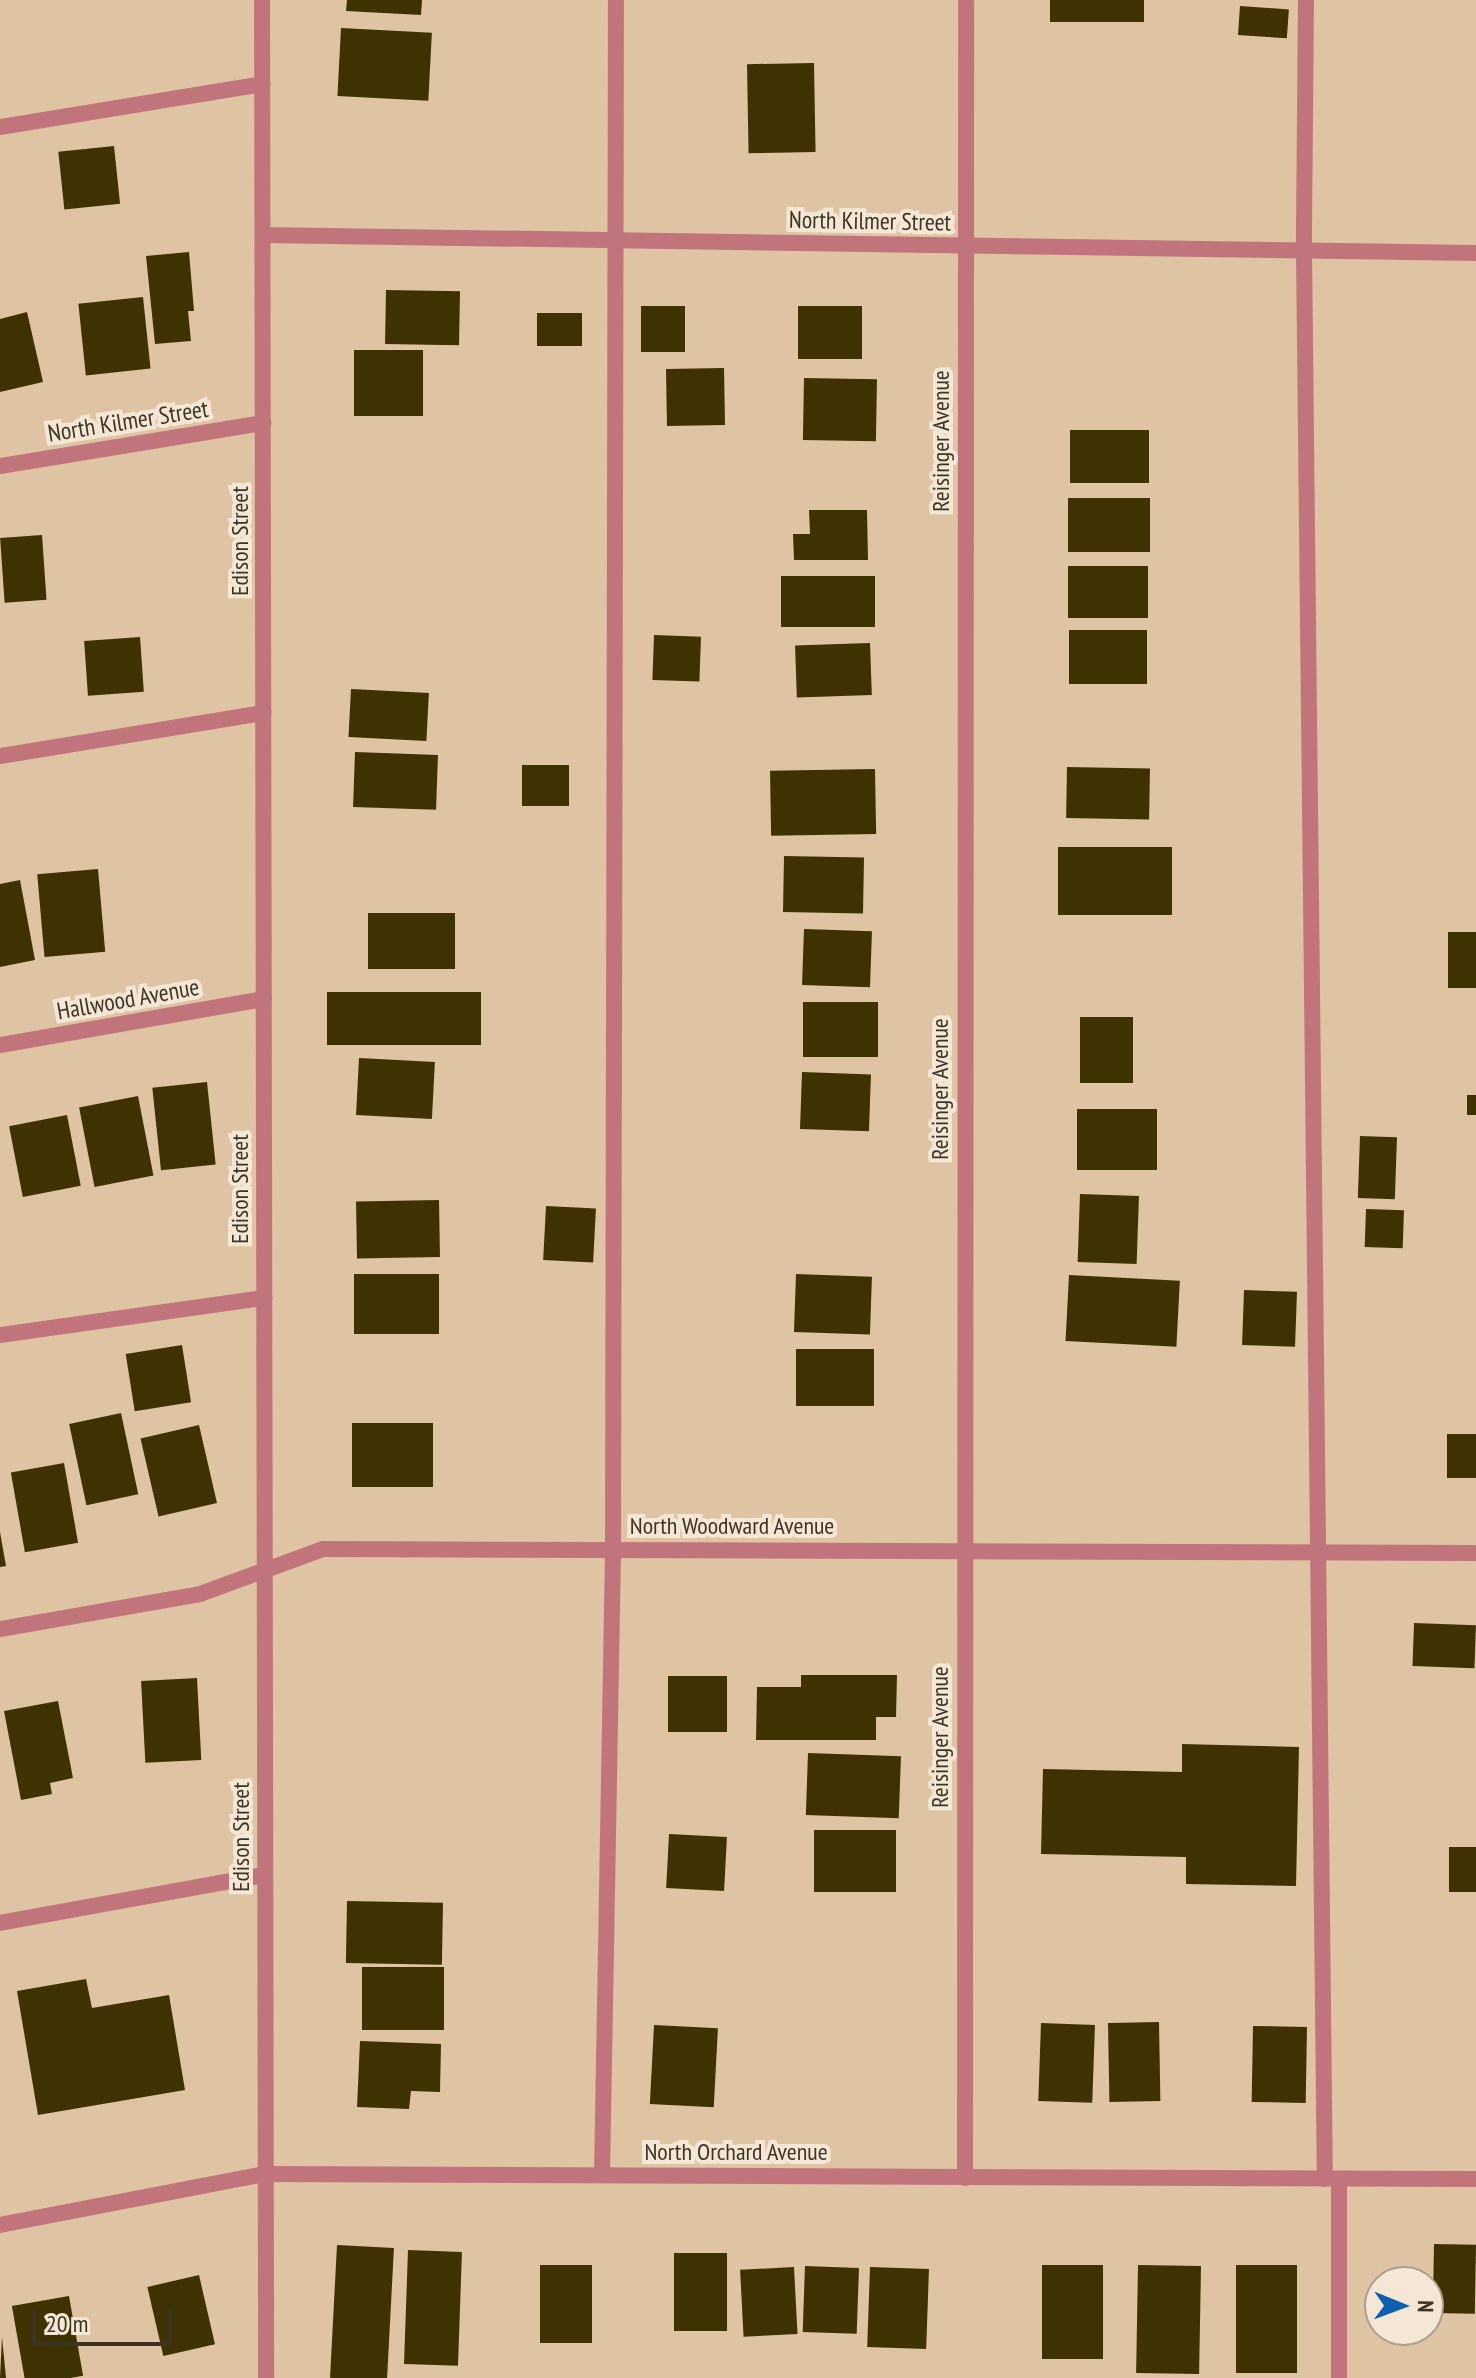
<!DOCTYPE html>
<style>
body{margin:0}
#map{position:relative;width:1476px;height:2378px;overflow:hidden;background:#dec4a3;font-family:"PT Sans Narrow",sans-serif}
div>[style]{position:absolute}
.building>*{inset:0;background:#3e3203;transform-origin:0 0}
.lane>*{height:16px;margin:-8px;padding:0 8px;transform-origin:8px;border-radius:8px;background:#c2747c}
.street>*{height:16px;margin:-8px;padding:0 8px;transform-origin:8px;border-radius:8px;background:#c2747c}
span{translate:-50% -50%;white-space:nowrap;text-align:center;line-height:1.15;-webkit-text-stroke:8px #f4e7d6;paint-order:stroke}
.street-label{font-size:24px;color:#3e3426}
.north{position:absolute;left:1364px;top:2266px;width:80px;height:80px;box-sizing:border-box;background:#f4e7d6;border:2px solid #ab9f90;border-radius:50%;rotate:91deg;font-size:22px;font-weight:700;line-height:32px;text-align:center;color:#3e3426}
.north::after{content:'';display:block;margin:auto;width:28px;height:36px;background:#0f5fae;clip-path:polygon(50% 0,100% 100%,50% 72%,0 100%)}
.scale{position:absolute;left:32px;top:2310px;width:140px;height:36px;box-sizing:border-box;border:4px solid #3e3426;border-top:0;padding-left:10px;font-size:24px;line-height:28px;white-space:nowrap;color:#3e3426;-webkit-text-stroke:6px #f4e7d6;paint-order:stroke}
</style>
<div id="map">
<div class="building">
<i style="clip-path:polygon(347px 0,422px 0,421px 15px,346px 11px)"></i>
<i style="left:1050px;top:0;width:94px;height:22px"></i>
<i style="left:1240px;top:6px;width:49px;height:29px;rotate:4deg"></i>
<i style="left:341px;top:28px;width:91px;height:68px;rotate:3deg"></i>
<i style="left:814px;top:63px;width:89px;height:67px;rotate:89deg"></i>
<i style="left:114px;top:146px;width:58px;height:56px;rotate:84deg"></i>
<i style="clip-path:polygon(189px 252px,194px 311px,188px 311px,191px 341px,155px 344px,146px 256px)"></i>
<i style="left:386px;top:290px;width:74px;height:54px;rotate:1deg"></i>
<i style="left:143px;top:297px;width:72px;height:65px;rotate:84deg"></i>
<i style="left:641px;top:306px;width:44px;height:46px"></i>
<i style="left:798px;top:306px;width:64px;height:53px"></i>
<i style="clip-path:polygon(27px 312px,43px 382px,0 392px,0 319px)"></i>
<i style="left:582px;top:313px;width:33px;height:45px;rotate:90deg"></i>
<i style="left:354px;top:350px;width:69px;height:66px"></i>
<i style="left:724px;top:368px;width:57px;height:58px;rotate:89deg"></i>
<i style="left:804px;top:378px;width:73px;height:62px;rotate:1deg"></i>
<i style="left:1070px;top:430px;width:79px;height:53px"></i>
<i style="left:1150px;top:498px;width:54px;height:82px;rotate:90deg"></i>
<i style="clip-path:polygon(809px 510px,867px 510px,868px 560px,794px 560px,793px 534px,810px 534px)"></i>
<i style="left:42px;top:535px;width:65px;height:42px;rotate:86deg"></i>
<i style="left:1148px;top:566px;width:52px;height:80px;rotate:90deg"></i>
<i style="left:781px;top:576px;width:94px;height:51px"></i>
<i style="left:1069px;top:630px;width:78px;height:54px"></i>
<i style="left:654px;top:635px;width:47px;height:45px;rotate:2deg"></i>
<i style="left:140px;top:637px;width:55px;height:56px;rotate:86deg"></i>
<i style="left:870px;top:643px;width:52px;height:75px;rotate:88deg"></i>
<i style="left:351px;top:689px;width:78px;height:48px;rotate:3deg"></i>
<i style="left:355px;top:752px;width:83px;height:55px;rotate:2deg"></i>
<i style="left:569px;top:765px;width:41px;height:47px;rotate:90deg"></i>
<i style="left:1067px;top:767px;width:83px;height:51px;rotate:1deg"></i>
<i style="left:875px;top:769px;width:65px;height:105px;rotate:89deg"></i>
<i style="left:1058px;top:847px;width:114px;height:68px"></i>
<i style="left:784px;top:856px;width:80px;height:56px;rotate:1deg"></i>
<i style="left:98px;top:869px;width:83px;height:61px;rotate:85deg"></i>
<i style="clip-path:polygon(20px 880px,35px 960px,0 967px,0 884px)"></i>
<i style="left:368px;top:913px;width:87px;height:56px"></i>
<i style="left:804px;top:929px;width:68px;height:56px;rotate:2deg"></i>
<i style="left:1448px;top:932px;width:28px;height:56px"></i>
<i style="left:327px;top:992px;width:154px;height:53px"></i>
<i style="left:803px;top:1002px;width:75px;height:55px"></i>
<i style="left:1080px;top:1017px;width:53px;height:66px"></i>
<i style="left:359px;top:1058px;width:76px;height:57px;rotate:3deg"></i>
<i style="left:802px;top:1072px;width:69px;height:57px;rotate:2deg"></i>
<i style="left:207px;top:1082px;width:83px;height:55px;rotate:84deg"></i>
<i style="left:1467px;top:1095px;width:9px;height:20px"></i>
<i style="left:138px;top:1096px;width:81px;height:60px;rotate:79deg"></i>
<i style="left:1077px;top:1109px;width:80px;height:61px"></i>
<i style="left:67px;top:1115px;width:72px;height:59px;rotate:79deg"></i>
<i style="left:1360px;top:1136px;width:37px;height:62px;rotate:2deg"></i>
<i style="left:1080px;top:1194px;width:59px;height:68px;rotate:2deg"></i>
<i style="left:439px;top:1200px;width:57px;height:83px;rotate:89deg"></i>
<i style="left:546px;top:1206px;width:50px;height:54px;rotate:3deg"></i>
<i style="left:1366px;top:1209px;width:38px;height:38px;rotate:2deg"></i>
<i style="left:354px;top:1274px;width:85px;height:60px"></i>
<i style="left:796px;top:1274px;width:76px;height:58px;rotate:2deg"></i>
<i style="left:1069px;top:1275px;width:111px;height:66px;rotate:3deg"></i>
<i style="left:1244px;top:1290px;width:53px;height:55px;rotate:2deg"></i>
<i style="left:182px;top:1345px;width:58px;height:57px;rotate:81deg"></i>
<i style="left:796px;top:1349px;width:78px;height:57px"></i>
<i style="left:121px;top:1413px;width:83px;height:53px;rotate:78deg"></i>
<i style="left:352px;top:1423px;width:81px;height:64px"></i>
<i style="left:199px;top:1425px;width:80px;height:60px;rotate:77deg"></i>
<i style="left:1476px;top:1434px;width:44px;height:29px;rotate:90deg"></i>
<i style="left:64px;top:1463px;width:81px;height:54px;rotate:80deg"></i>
<i style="clip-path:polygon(0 1532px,6px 1566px,0 1567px)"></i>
<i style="left:1414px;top:1623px;width:62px;height:43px;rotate:2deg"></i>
<i style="clip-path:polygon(801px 1675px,897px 1675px,896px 1717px,876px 1717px,876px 1740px,756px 1740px,757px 1687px,801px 1687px)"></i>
<i style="left:668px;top:1676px;width:59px;height:56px"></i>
<i style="left:197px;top:1678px;width:82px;height:56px;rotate:87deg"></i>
<i style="clip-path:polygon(58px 1701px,73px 1778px,50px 1783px,52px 1794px,21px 1800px,4px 1711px)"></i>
<i style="clip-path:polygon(1182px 1744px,1299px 1747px,1296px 1886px,1186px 1884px,1186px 1857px,1041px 1854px,1043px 1769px,1182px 1772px)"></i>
<i style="left:808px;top:1753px;width:93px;height:62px;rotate:2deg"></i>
<i style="left:814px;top:1830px;width:82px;height:62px"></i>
<i style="left:669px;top:1834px;width:58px;height:54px;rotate:3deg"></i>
<i style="left:1449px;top:1847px;width:27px;height:45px"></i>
<i style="left:347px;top:1901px;width:96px;height:62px;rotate:1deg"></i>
<i style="left:444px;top:1967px;width:63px;height:82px;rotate:90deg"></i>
<i style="clip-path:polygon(86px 1979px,92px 2008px,169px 1995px,185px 2090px,38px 2115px,17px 1991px)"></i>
<i style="left:1159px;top:2022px;width:79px;height:51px;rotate:89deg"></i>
<i style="left:1041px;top:2023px;width:54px;height:78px;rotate:2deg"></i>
<i style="left:654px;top:2025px;width:64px;height:79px;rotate:3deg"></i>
<i style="left:1253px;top:2026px;width:54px;height:76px;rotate:1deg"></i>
<i style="clip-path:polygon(360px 2041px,441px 2044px,440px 2092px,411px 2091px,409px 2109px,357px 2107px)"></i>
<i style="left:1434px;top:2244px;width:42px;height:69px;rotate:1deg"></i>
<i style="left:337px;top:2245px;width:57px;height:133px;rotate:3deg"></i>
<i style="left:408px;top:2250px;width:54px;height:114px;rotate:2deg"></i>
<i style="left:674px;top:2253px;width:53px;height:78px"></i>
<i style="left:540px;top:2265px;width:52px;height:78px"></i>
<i style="left:1042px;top:2265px;width:61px;height:94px"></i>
<i style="left:1138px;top:2265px;width:63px;height:108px;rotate:1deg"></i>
<i style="left:1236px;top:2265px;width:61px;height:108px"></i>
<i style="left:805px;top:2266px;width:54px;height:66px;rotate:2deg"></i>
<i style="left:794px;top:2267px;width:67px;height:54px;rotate:87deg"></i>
<i style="left:870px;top:2267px;width:59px;height:80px;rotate:2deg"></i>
<i style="left:199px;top:2275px;width:71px;height:53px;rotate:77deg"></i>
<i style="left:69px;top:2296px;width:81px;height:58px;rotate:80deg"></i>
<i style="clip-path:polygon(2px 2337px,6px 2378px,0 2378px)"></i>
</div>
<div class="lane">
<i style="left:1306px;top:0;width:251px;rotate:90.5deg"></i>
<i style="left:1304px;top:251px;width:1928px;rotate:89.38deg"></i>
<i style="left:0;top:127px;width:266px;rotate:-9.3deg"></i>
<i style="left:0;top:756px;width:267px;rotate:-9.3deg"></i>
<i style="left:0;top:1335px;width:267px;rotate:-8deg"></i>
<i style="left:602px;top:2175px;width:625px;rotate:-88.99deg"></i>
<i style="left:613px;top:1550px;width:1550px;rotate:-89.89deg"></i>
<i style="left:1339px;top:2179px;width:199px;rotate:90deg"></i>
</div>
<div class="street">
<i style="left:262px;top:0;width:2378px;rotate:89.9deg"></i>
<i style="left:264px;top:235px;width:1212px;rotate:0.85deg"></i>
<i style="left:0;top:466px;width:267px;rotate:-9.3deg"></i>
<i style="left:0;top:1045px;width:268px;rotate:-9.9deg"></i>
<i style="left:0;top:1629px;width:203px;rotate:-9.9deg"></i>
<i style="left:200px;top:1594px;width:131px;rotate:-20.1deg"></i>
<i style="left:323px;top:1549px;width:1153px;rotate:0.2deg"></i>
<i style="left:0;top:1923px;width:269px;rotate:-10.3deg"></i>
<i style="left:965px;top:2178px;width:2178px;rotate:-89.97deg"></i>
<i style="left:0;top:2225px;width:270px;rotate:-10.9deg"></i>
<i style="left:265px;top:2174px;width:1211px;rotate:0.24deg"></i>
</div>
<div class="street-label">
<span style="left:870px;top:221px;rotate:1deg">North Kilmer Street</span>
<span style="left:128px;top:421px;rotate:-9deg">North Kilmer Street</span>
<span style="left:941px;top:441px;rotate:-90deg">Reisinger Avenue</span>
<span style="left:240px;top:541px;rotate:-90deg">Edison Street</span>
<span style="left:128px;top:999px;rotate:-10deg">Hallwood Avenue</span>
<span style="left:940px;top:1089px;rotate:-90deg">Reisinger Avenue</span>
<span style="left:240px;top:1189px;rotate:-90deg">Edison Street</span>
<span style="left:732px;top:1526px">North Woodward Avenue</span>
<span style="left:940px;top:1737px;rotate:-90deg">Reisinger Avenue</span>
<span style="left:241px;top:1837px;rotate:-90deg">Edison Street</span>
<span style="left:736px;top:2152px">North Orchard Avenue</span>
</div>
<div class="north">N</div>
<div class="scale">20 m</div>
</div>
